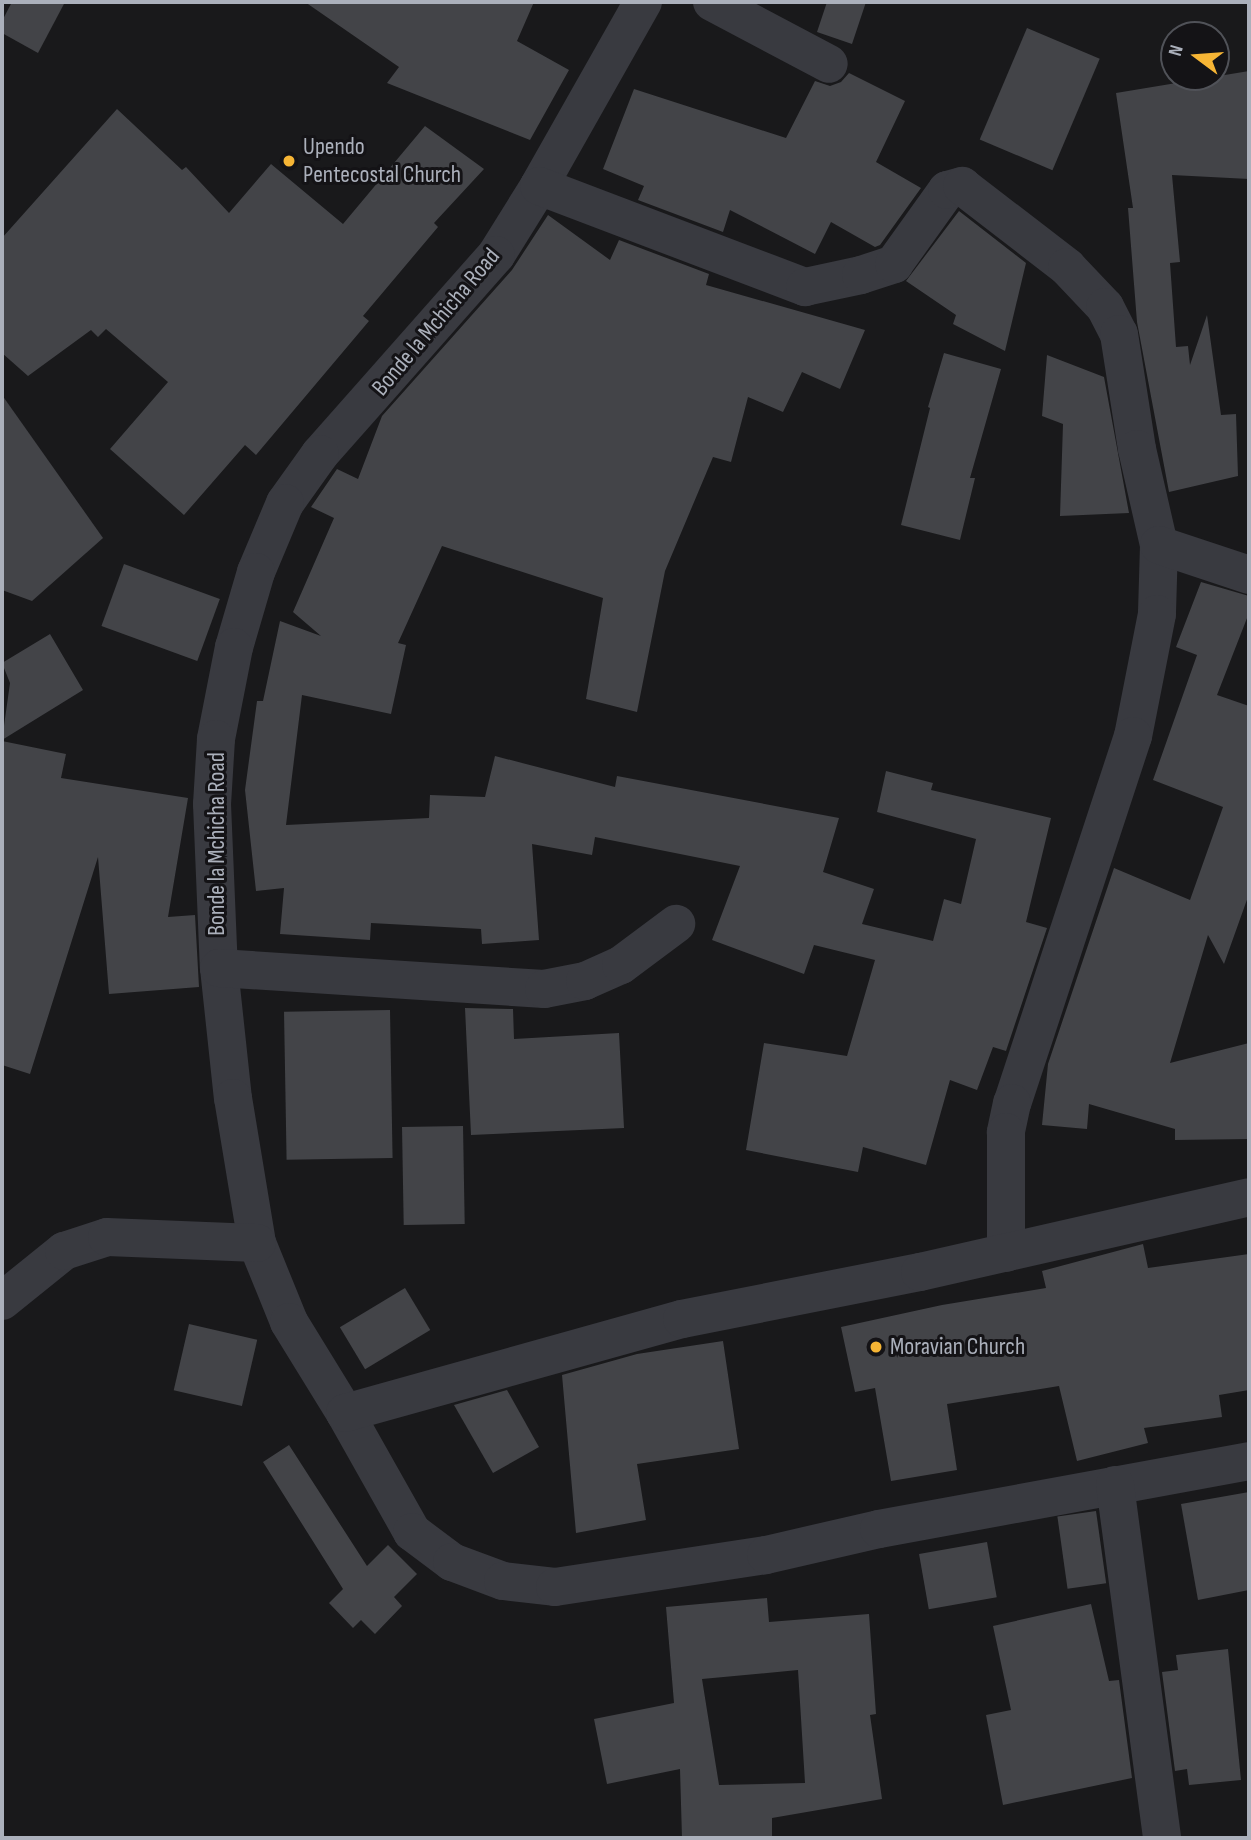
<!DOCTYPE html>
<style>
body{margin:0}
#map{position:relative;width:1251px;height:1840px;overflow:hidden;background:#19191b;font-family:"Sofia Sans Condensed",sans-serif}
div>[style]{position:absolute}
.building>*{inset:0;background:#434448;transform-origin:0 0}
.minor>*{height:38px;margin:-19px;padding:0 19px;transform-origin:19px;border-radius:19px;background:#393a40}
.dots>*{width:19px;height:19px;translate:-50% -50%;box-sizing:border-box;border:4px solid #141316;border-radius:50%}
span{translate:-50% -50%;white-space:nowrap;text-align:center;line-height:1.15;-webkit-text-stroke:6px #141316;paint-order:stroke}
.poi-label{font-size:24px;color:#abb0bb}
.left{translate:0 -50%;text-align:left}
.street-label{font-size:24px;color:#abb0bb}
.frame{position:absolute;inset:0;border:4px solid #abb0bb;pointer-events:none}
.north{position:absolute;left:1160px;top:21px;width:70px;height:70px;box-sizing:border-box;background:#141316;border:2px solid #505258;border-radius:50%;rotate:286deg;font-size:19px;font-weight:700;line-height:28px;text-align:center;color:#abb0bb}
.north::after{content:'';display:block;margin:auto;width:24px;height:32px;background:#f6b535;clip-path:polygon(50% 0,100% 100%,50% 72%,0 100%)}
</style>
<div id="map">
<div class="building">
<i style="clip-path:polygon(12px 2px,65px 2px,38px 53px,2px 33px,2px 21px)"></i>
<i style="clip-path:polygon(305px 2px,534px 2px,517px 41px,569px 70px,530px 140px,387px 83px,399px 67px)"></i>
<i style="clip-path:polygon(827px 2px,866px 2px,852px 44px,817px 32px)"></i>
<i style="left:1027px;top:28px;width:79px;height:121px;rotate:23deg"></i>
<i style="clip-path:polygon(1249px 71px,1249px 179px,1172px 175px,1180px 262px,1170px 263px,1176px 347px,1188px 346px,1190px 365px,1207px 315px,1221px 415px,1236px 414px,1238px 476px,1169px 492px,1137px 322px,1128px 208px,1133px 208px,1116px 93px)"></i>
<i style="clip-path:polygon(849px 73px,905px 101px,876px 162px,921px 188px,880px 245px,875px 247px,831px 222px,815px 254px,730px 210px,723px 232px,638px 200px,644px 186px,603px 169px,634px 89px,786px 138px,815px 81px,830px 86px,841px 82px)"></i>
<i style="clip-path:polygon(117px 109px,182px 170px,186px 167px,229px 213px,271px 164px,343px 224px,425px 126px,484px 169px,434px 223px,438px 227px,363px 316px,369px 321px,256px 455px,245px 445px,184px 515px,110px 449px,168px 382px,106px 329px,98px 337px,91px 330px,28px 376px,2px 353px,2px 238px)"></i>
<i style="clip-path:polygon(959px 211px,1026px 263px,1005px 351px,953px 324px,956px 315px,906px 281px)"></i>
<i style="clip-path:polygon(548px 215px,610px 260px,619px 240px,709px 274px,706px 285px,865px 330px,840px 389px,802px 372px,783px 412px,748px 397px,731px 462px,713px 457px,665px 571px,637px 712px,586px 699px,603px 598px,442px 546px,398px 643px,406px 645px,391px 714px,302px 695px,286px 825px,429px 818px,430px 795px,485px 797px,495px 756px,615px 787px,617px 776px,839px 818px,823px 872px,874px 889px,862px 924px,933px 941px,944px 899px,961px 904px,976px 839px,877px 812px,886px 771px,933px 783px,931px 790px,1051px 818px,1026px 922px,1047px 928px,1006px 1051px,993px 1047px,977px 1090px,950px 1080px,926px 1165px,863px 1147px,858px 1172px,746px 1150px,764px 1043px,847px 1056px,875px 960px,814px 945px,804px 974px,712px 940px,740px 866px,595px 837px,592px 855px,532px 844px,539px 940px,482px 944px,481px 929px,371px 923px,370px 940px,280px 934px,284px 888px,256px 891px,245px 790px,257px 701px,263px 701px,280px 621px,321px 636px,293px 612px,334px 518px,311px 507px,337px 469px,358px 479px,382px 416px,512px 270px)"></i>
<i style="clip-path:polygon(944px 353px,1001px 369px,970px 478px,975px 478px,960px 540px,901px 525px,930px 408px,928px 407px)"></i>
<i style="clip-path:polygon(1047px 355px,1104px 377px,1129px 513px,1060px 516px,1063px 424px,1042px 416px)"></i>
<i style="clip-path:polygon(2px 395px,103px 538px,32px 601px,2px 590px)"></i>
<i style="left:124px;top:564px;width:102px;height:66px;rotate:20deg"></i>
<i style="clip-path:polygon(1201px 582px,1249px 596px,1249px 613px,1217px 695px,1249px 706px,1249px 894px,1224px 964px,1208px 935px,1170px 1063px,1249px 1043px,1249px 1139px,1175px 1140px,1175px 1129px,1089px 1104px,1087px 1129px,1042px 1125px,1048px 1064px,1114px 868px,1190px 900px,1223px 807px,1153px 780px,1197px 655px,1176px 647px)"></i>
<i style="clip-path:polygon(50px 634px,83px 690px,2px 740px,10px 683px,2px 663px)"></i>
<i style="clip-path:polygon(2px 741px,66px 754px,61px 778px,188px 798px,168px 917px,195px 915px,199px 987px,109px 994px,98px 857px,30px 1074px,2px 1065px)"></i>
<i style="clip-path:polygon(465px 1008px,513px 1009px,514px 1039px,619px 1033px,624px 1128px,471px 1135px)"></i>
<i style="left:390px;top:1010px;width:148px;height:106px;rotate:89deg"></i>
<i style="left:463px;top:1126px;width:98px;height:61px;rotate:89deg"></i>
<i style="clip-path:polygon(1143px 1244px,1148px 1268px,1249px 1254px,1249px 1390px,1219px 1395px,1222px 1417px,1144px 1428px,1148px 1443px,1077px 1461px,1059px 1386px,947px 1404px,957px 1470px,891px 1481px,875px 1388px,855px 1392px,841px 1327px,942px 1305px,1046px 1288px,1042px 1271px)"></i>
<i style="left:405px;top:1288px;width:49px;height:76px;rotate:59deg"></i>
<i style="left:189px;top:1324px;width:70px;height:68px;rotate:13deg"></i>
<i style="clip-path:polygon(723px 1341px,739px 1449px,637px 1464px,646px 1520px,576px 1533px,562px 1375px,637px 1354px)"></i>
<i style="clip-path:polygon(507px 1390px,539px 1447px,493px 1473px,454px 1405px)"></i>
<i style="clip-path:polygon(289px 1445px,367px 1566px,388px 1545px,417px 1574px,394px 1597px,402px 1606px,375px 1634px,361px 1620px,353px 1628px,329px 1603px,343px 1589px,263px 1462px)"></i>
<i style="clip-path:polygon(1249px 1492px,1249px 1590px,1198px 1600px,1181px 1504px)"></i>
<i style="left:1096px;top:1511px;width:73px;height:39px;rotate:82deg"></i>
<i style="left:987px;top:1542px;width:56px;height:69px;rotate:80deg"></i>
<i style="clip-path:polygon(evenodd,767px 1598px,769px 1622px,869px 1614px,876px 1714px,870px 1715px,882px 1799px,772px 1818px,772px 1838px,682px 1838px,680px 1769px,607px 1784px,594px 1719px,674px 1703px,666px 1607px,767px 1598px,798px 1670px,805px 1783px,719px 1785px,702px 1679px,798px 1670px)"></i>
<i style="clip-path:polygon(1091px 1604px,1109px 1681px,1119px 1680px,1132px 1778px,1003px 1805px,986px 1715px,1011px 1710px,993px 1626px)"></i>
<i style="clip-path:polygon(1228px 1649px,1241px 1780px,1189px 1785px,1187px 1769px,1175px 1771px,1162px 1672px,1178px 1670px,1176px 1655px)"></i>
</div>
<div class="minor">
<i style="left:643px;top:2px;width:211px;rotate:119.5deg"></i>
<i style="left:539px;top:186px;width:81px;rotate:121.9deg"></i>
<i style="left:496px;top:255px;width:266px;rotate:131.5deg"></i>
<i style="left:320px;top:454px;width:60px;rotate:125.5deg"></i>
<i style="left:285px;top:503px;width:75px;rotate:112.8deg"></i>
<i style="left:256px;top:572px;width:78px;rotate:106.3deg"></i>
<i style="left:234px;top:647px;width:94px;rotate:101.1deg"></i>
<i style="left:216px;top:739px;width:65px;rotate:93.5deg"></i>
<i style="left:212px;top:804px;width:164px;rotate:87.6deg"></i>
<i style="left:219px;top:968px;width:131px;rotate:83.9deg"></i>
<i style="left:233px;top:1098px;width:147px;rotate:80.6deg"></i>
<i style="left:257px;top:1243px;width:85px;rotate:67.9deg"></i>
<i style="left:289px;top:1322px;width:107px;rotate:58.4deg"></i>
<i style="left:345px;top:1413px;width:137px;rotate:60.6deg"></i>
<i style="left:412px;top:1532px;width:50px;rotate:36.9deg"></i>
<i style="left:452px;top:1562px;width:54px;rotate:20.4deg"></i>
<i style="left:503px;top:1581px;width:52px;rotate:6.6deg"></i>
<i style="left:555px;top:1587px;width:213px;rotate:-8.6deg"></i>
<i style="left:766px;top:1555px;width:116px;rotate:-13deg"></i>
<i style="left:879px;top:1529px;width:376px;rotate:-10.4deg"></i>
<i style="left:712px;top:2px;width:132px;rotate:27.9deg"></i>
<i style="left:539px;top:186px;width:285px;rotate:20.8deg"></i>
<i style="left:805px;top:287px;width:57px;rotate:-12.1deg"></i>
<i style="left:861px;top:275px;width:35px;rotate:-18deg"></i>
<i style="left:894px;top:264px;width:91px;rotate:-54.4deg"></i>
<i style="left:947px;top:190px;width:16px;rotate:-15deg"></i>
<i style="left:962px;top:186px;width:133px;rotate:37.6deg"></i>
<i style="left:1067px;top:267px;width:55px;rotate:46.5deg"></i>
<i style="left:1105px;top:307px;width:30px;rotate:63deg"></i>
<i style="left:1119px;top:334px;width:116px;rotate:81.1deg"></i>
<i style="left:1137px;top:449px;width:98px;rotate:77.1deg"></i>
<i style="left:1159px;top:545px;width:69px;rotate:91.7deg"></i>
<i style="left:1157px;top:614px;width:124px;rotate:101.1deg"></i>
<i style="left:1133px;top:736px;width:386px;rotate:108.2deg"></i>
<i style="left:1012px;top:1103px;width:30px;rotate:102deg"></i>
<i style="left:1006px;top:1132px;width:121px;rotate:90deg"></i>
<i style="left:1159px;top:545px;width:95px;rotate:18.4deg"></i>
<i style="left:219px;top:968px;width:326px;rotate:3.7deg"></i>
<i style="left:544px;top:989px;width:42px;rotate:-11deg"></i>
<i style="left:585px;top:981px;width:39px;rotate:-24deg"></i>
<i style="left:621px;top:965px;width:69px;rotate:-36.7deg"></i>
<i style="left:2px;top:1301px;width:80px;rotate:-38.9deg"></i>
<i style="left:64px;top:1251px;width:45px;rotate:-18deg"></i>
<i style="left:107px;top:1237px;width:150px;rotate:2.3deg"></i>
<i style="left:345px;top:1413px;width:350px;rotate:-15.6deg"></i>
<i style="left:682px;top:1319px;width:243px;rotate:-11.2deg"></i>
<i style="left:920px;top:1272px;width:337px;rotate:-12.8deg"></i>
<i style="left:1115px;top:1485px;width:356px;rotate:82.4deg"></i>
</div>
<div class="dots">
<i style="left:289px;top:161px;background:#f6b535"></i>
<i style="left:876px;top:1347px;background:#f6b535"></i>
</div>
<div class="poi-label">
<span class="left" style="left:303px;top:161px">Upendo<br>Pentecostal Church</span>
<span class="left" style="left:890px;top:1347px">Moravian Church</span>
</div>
<div class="street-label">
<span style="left:436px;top:322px;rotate:-50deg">Bonde la Mchicha Road</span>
<span style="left:217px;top:844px;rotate:-90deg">Bonde la Mchicha Road</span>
</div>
<div class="frame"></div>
<div class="north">N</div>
</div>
